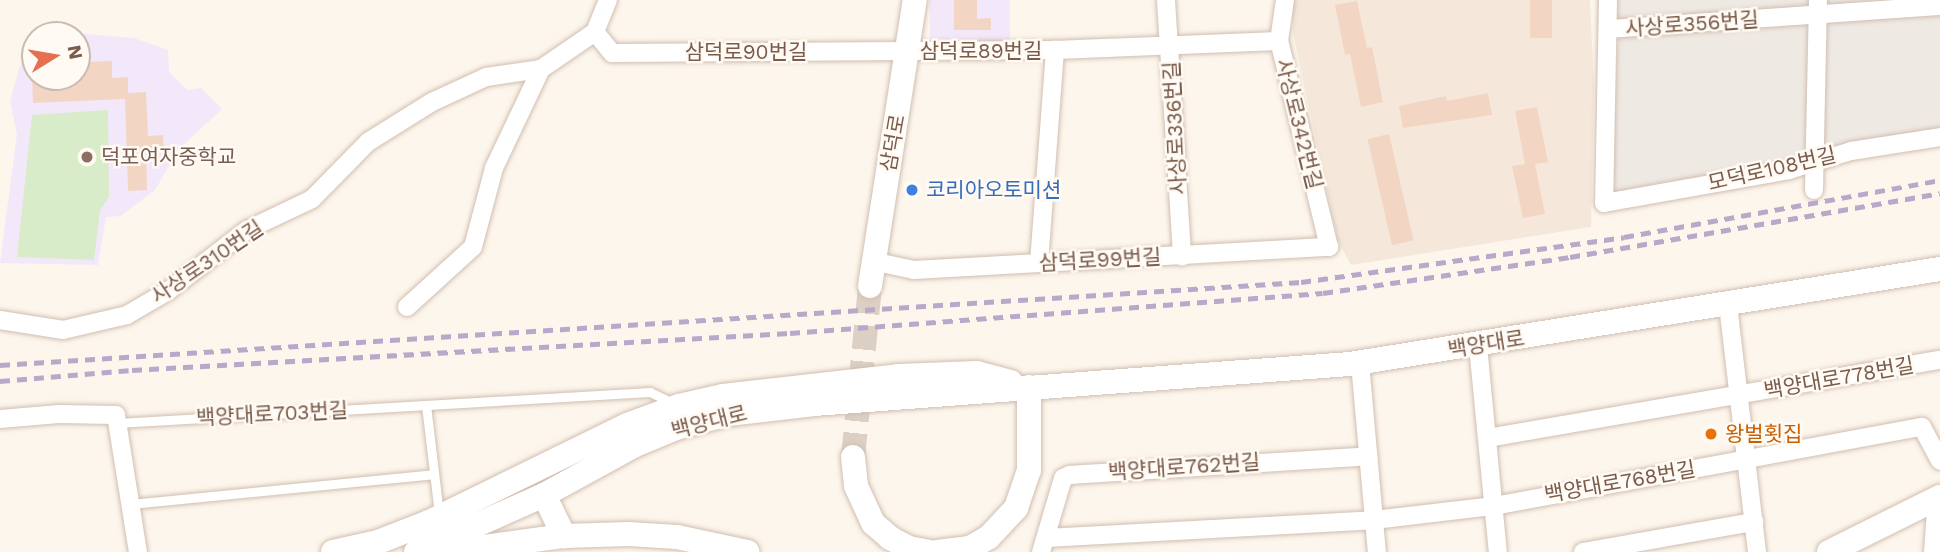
<!DOCTYPE html>
<meta charset="utf-8">
<style>
body{margin:0}
#map{position:relative;width:1940px;height:552px;overflow:hidden;background:#fdf6ec;font-family:"Work Sans","Noto Sans KR",sans-serif}
div>[style]{position:absolute}
.residential>*{inset:0;background:#f5e8da}
.industrial>*{inset:0;background:#efe9e4}
.education>*{inset:0;background:#f3e8fa;transform-origin:0 0}
.green>*{inset:0;background:#d8ecc9}
.building>*{inset:0;background:#f3d5c3;transform-origin:0 0}
.secondary-tunnel>*{height:24px;margin-top:-12px;transform-origin:0;background:repeating-linear-gradient(90deg,#dcd0c4 0 24px,transparent 0 36px)}
.roads{filter:drop-shadow(0 0 2px #d1beb0) drop-shadow(0 0 2px #d1beb0)}
.lane>*{height:9px;margin:-4.5px;padding:0 4.5px;transform-origin:4.5px;border-radius:4.5px;background:#fff}
.street>*{height:18px;margin:-9px;padding:0 9px;transform-origin:9px;border-radius:9px;background:#fff}
.secondary>*{height:24px;margin:-12px;padding:0 12px;transform-origin:12px;border-radius:12px;background:#fff}
.rail>*{height:4.5px;margin-top:-2.25px;transform-origin:0;background:repeating-linear-gradient(90deg,#b9a8c9 0 10px,transparent 0 17px)}
.dots>*{width:19px;height:19px;translate:-50% -50%;box-sizing:border-box;border:4px solid #fffaf3;border-radius:50%}
span{translate:-50% -50%;white-space:nowrap;text-align:center;line-height:1.15;-webkit-text-stroke:5px #fffaf3;paint-order:stroke}
.street-label{font-size:21px;color:#7a5c4d}
.education-label{font-size:21px;color:#785e54}
.left{translate:0 -50%;text-align:left}
.shop-label{font-size:21px;color:#366cbe}
.food-label{font-size:21px;color:#c56008}
.north{position:absolute;left:21px;top:21px;width:70px;height:70px;box-sizing:border-box;background:#fffaf3;border:2px solid #cabbb1;border-radius:50%;rotate:79deg;font-size:19px;font-weight:700;line-height:28px;text-align:center;color:#7a5c4d}
.north::after{content:'';display:block;margin:auto;width:24px;height:32px;background:#e76f51;clip-path:polygon(50% 0,100% 100%,50% 72%,0 100%)}
</style>
<div id="map">
<div class="residential">
<i style="clip-path:polygon(1292px 0,1590px 0,1594px 87px,1591px 227px,1351px 265px,1338px 241px,1293px 33px)"></i>
</div>
<div class="industrial">
<i style="clip-path:polygon(1616px 0,1940px 0,1940px 131px,1609px 199px,1618px 43px)"></i>
</div>
<div class="education">
<i style="left:930px;top:0;width:80px;height:42px"></i>
<i style="clip-path:polygon(65px 32px,134px 38px,168px 50px,169px 72px,187px 90px,201px 88px,222px 109px,179px 149px,155px 190px,121px 216px,106px 217px,98px 265px,0 263px,17px 134px,10px 102px,19px 68px,35px 45px,35px 77px,77px 77px,77px 35px,59px 35px)"></i>
</div>
<div class="green">
<i style="clip-path:polygon(108px 110px,109px 197px,100px 210px,94px 260px,17px 257px,32px 115px)"></i>
</div>
<div class="building">
<i style="clip-path:polygon(954px 0,977px 0,977px 19px,991px 18px,991px 30px,954px 30px)"></i>
<i style="left:1530px;top:0;width:22px;height:38px"></i>
<i style="clip-path:polygon(1357px 1px,1367px 48px,1372px 47px,1383px 102px,1361px 107px,1350px 54px,1345px 55px,1335px 5px)"></i>
<i style="clip-path:polygon(112px 61px,112px 78px,128px 77px,128px 93px,146px 92px,148px 136px,163px 135px,164px 151px,146px 151px,147px 190px,128px 191px,125px 99px,33px 103px,32px 77px,82px 77px,81px 62px)"></i>
<i style="clip-path:polygon(1488px 93px,1492px 115px,1403px 128px,1399px 106px,1446px 96px,1447px 101px)"></i>
<i style="clip-path:polygon(1537px 107px,1548px 162px,1535px 164px,1545px 214px,1523px 218px,1512px 166px,1525px 164px,1515px 111px)"></i>
<i style="left:1389px;top:134px;width:109px;height:22px;rotate:77deg"></i>
</div>
<div class="secondary-tunnel">
<i style="left:853px;top:457px;width:172px;rotate:-84.3deg"></i>
</div>
<div class="roads">
<div class="lane">
<i style="left:426px;top:405px;width:110px;rotate:83.2deg"></i>
<i style="left:117px;top:423px;width:534px;rotate:-3.33deg"></i>
<i style="left:650px;top:392px;width:28px;rotate:26deg"></i>
<i style="left:130px;top:504px;width:305px;rotate:-5.6deg"></i>
</div>
<div class="street">
<i style="left:1166px;top:0;width:257px;rotate:86.4deg"></i>
<i style="left:1608px;top:0;width:203px;rotate:91.1deg"></i>
<i style="left:1604px;top:203px;width:188px;rotate:-10.1deg"></i>
<i style="left:1789px;top:170px;width:65px;rotate:-17deg"></i>
<i style="left:1851px;top:151px;width:90px;rotate:-8.9deg"></i>
<i style="left:1609px;top:29px;width:332px;rotate:-4deg"></i>
<i style="left:595px;top:32px;width:27px;rotate:51deg"></i>
<i style="left:612px;top:53px;width:443px;rotate:-0.4deg"></i>
<i style="left:1055px;top:50px;width:224px;rotate:-2.3deg"></i>
<i style="left:1814px;top:190px;width:190px;rotate:-88.8deg"></i>
<i style="left:872px;top:261px;width:43px;rotate:12.1deg"></i>
<i style="left:914px;top:270px;width:416px;rotate:-3.2deg"></i>
<i style="left:1329px;top:247px;width:212px;rotate:-103.6deg"></i>
<i style="left:1279px;top:41px;width:41px;rotate:-81.7deg"></i>
<i style="left:1039px;top:263px;width:214px;rotate:-85.7deg"></i>
<i style="left:1728px;top:305px;width:249px;rotate:83.3deg"></i>
<i style="left:407px;top:307px;width:89px;rotate:-42.3deg"></i>
<i style="left:473px;top:247px;width:82px;rotate:-75.1deg"></i>
<i style="left:494px;top:168px;width:110px;rotate:-64.6deg"></i>
<i style="left:0;top:320px;width:64px;rotate:9deg"></i>
<i style="left:63px;top:330px;width:66px;rotate:-13.2deg"></i>
<i style="left:127px;top:315px;width:48px;rotate:-30.3deg"></i>
<i style="left:168px;top:291px;width:100px;rotate:-37.7deg"></i>
<i style="left:247px;top:230px;width:72px;rotate:-25.5deg"></i>
<i style="left:312px;top:199px;width:80px;rotate:-45.5deg"></i>
<i style="left:368px;top:142px;width:75px;rotate:-32deg"></i>
<i style="left:432px;top:102px;width:60px;rotate:-24.8deg"></i>
<i style="left:486px;top:77px;width:56px;rotate:-8.3deg"></i>
<i style="left:541px;top:69px;width:65px;rotate:-34.4deg"></i>
<i style="left:595px;top:32px;width:35px;rotate:-68deg"></i>
<i style="left:1478px;top:346px;width:207px;rotate:84.5deg"></i>
<i style="left:1360px;top:363px;width:190px;rotate:84.9deg"></i>
<i style="left:0;top:419px;width:59px;rotate:-4.8deg"></i>
<i style="left:59px;top:414px;width:57px;rotate:1deg"></i>
<i style="left:116px;top:415px;width:139px;rotate:80.9deg"></i>
<i style="left:1487px;top:438px;width:460px;rotate:-9.8deg"></i>
<i style="left:1046px;top:538px;width:328px;rotate:-3.1deg"></i>
<i style="left:1374px;top:520px;width:121px;rotate:-6.7deg"></i>
<i style="left:1494px;top:506px;width:435px;rotate:-10.5deg"></i>
<i style="left:1922px;top:427px;width:38px;rotate:62deg"></i>
<i style="left:1041px;top:552px;width:77px;rotate:-73.4deg"></i>
<i style="left:1063px;top:478px;width:8px;rotate:-23deg"></i>
<i style="left:1070px;top:475px;width:299px;rotate:-3.6deg"></i>
<i style="left:1583px;top:552px;width:174px;rotate:-10deg"></i>
<i style="left:1933px;top:552px;width:53px;rotate:-85.7deg"></i>
</div>
<div class="secondary">
<i style="left:870px;top:286px;width:290px;rotate:-81.1deg"></i>
<i style="left:853px;top:457px;width:29px;rotate:84deg"></i>
<i style="left:856px;top:486px;width:41px;rotate:65.3deg"></i>
<i style="left:873px;top:523px;width:23px;rotate:41deg"></i>
<i style="left:890px;top:538px;width:21px;rotate:28deg"></i>
<i style="left:909px;top:548px;width:20px;rotate:11deg"></i>
<i style="left:544px;top:495px;width:46px;rotate:64deg"></i>
<i style="left:564px;top:536px;width:65px;rotate:-1.8deg"></i>
<i style="left:629px;top:534px;width:48px;rotate:3.6deg"></i>
<i style="left:677px;top:537px;width:72px;rotate:12.1deg"></i>
<i style="left:333px;top:552px;width:46px;rotate:-12.5deg"></i>
<i style="left:378px;top:542px;width:55px;rotate:-21.4deg"></i>
<i style="left:429px;top:522px;width:220px;rotate:-26.1deg"></i>
<i style="left:627px;top:425px;width:55px;rotate:-20.1deg"></i>
<i style="left:679px;top:406px;width:45px;rotate:-12.8deg"></i>
<i style="left:723px;top:396px;width:176px;rotate:-6.5deg"></i>
<i style="left:898px;top:376px;width:79px;rotate:-2.2deg"></i>
<i style="left:977px;top:373px;width:35px;rotate:15deg"></i>
<i style="left:416px;top:552px;width:140px;rotate:-24deg"></i>
<i style="left:544px;top:495px;width:102px;rotate:-28.8deg"></i>
<i style="left:633px;top:446px;width:47px;rotate:-22.7deg"></i>
<i style="left:676px;top:428px;width:54px;rotate:-15.1deg"></i>
<i style="left:728px;top:414px;width:87px;rotate:-6.6deg"></i>
<i style="left:814px;top:404px;width:537px;rotate:-4.27deg"></i>
<i style="left:1350px;top:364px;width:598px;rotate:-9.15deg"></i>
<i style="left:448px;top:552px;width:117px;rotate:-7.9deg"></i>
<i style="left:937px;top:552px;width:33px;rotate:-7deg"></i>
<i style="left:970px;top:548px;width:22px;rotate:-30deg"></i>
<i style="left:989px;top:537px;width:40px;rotate:-47deg"></i>
<i style="left:1016px;top:508px;width:40px;rotate:-71.1deg"></i>
<i style="left:1029px;top:470px;width:83px;rotate:-90deg"></i>
<i style="left:1829px;top:552px;width:124px;rotate:-26.4deg"></i>
</div>
</div>
<div class="rail">
<i style="left:0;top:365px;width:1304px;rotate:-3.65deg"></i>
<i style="left:1301px;top:282px;width:326px;rotate:-7.9deg"></i>
<i style="left:1624px;top:237px;width:321px;rotate:-10.2deg"></i>
<i style="left:0;top:381px;width:132px;rotate:-4.8deg"></i>
<i style="left:132px;top:370px;width:659px;rotate:-3.22deg"></i>
<i style="left:790px;top:333px;width:534px;rotate:-4.29deg"></i>
<i style="left:1323px;top:293px;width:250px;rotate:-8.3deg"></i>
<i style="left:1570px;top:257px;width:375px;rotate:-9.8deg"></i>
</div>
<div class="dots">
<i style="left:87px;top:157px;background:#8d6e63"></i>
<i style="left:912px;top:190px;background:#3f7fe0"></i>
<i style="left:1711px;top:434px;background:#e8710a"></i>
</div>
<div class="street-label">
<span style="left:1692px;top:24px;rotate:-4deg">사상로356번길</span>
<span style="left:981px;top:51px">삼덕로89번길</span>
<span style="left:746px;top:52px">삼덕로90번길</span>
<span style="left:1299px;top:124px;rotate:76deg">사상로342번길</span>
<span style="left:1175px;top:128px;rotate:-93deg">사상로336번길</span>
<span style="left:893px;top:143px;rotate:-80deg">삼덕로</span>
<span style="left:1772px;top:169px;rotate:-13deg">모덕로108번길</span>
<span style="left:1100px;top:260px;rotate:-3deg">삼덕로99번길</span>
<span style="left:207px;top:262px;rotate:-34deg">사상로310번길</span>
<span style="left:1486px;top:344px;rotate:-9deg">백양대로</span>
<span style="left:1839px;top:378px;rotate:-10deg">백양대로778번길</span>
<span style="left:272px;top:414px;rotate:-3deg">백양대로703번길</span>
<span style="left:709px;top:422px;rotate:-14deg">백양대로</span>
<span style="left:1184px;top:467px;rotate:-4deg">백양대로762번길</span>
<span style="left:1620px;top:482px;rotate:-10deg">백양대로768번길</span>
</div>
<div class="education-label">
<span class="left" style="left:101px;top:157px">덕포여자중학교</span>
</div>
<div class="shop-label">
<span class="left" style="left:926px;top:190px">코리아오토미션</span>
</div>
<div class="food-label">
<span class="left" style="left:1725px;top:434px">왕벌횟집</span>
</div>
<div class="north">N</div>
</div>
